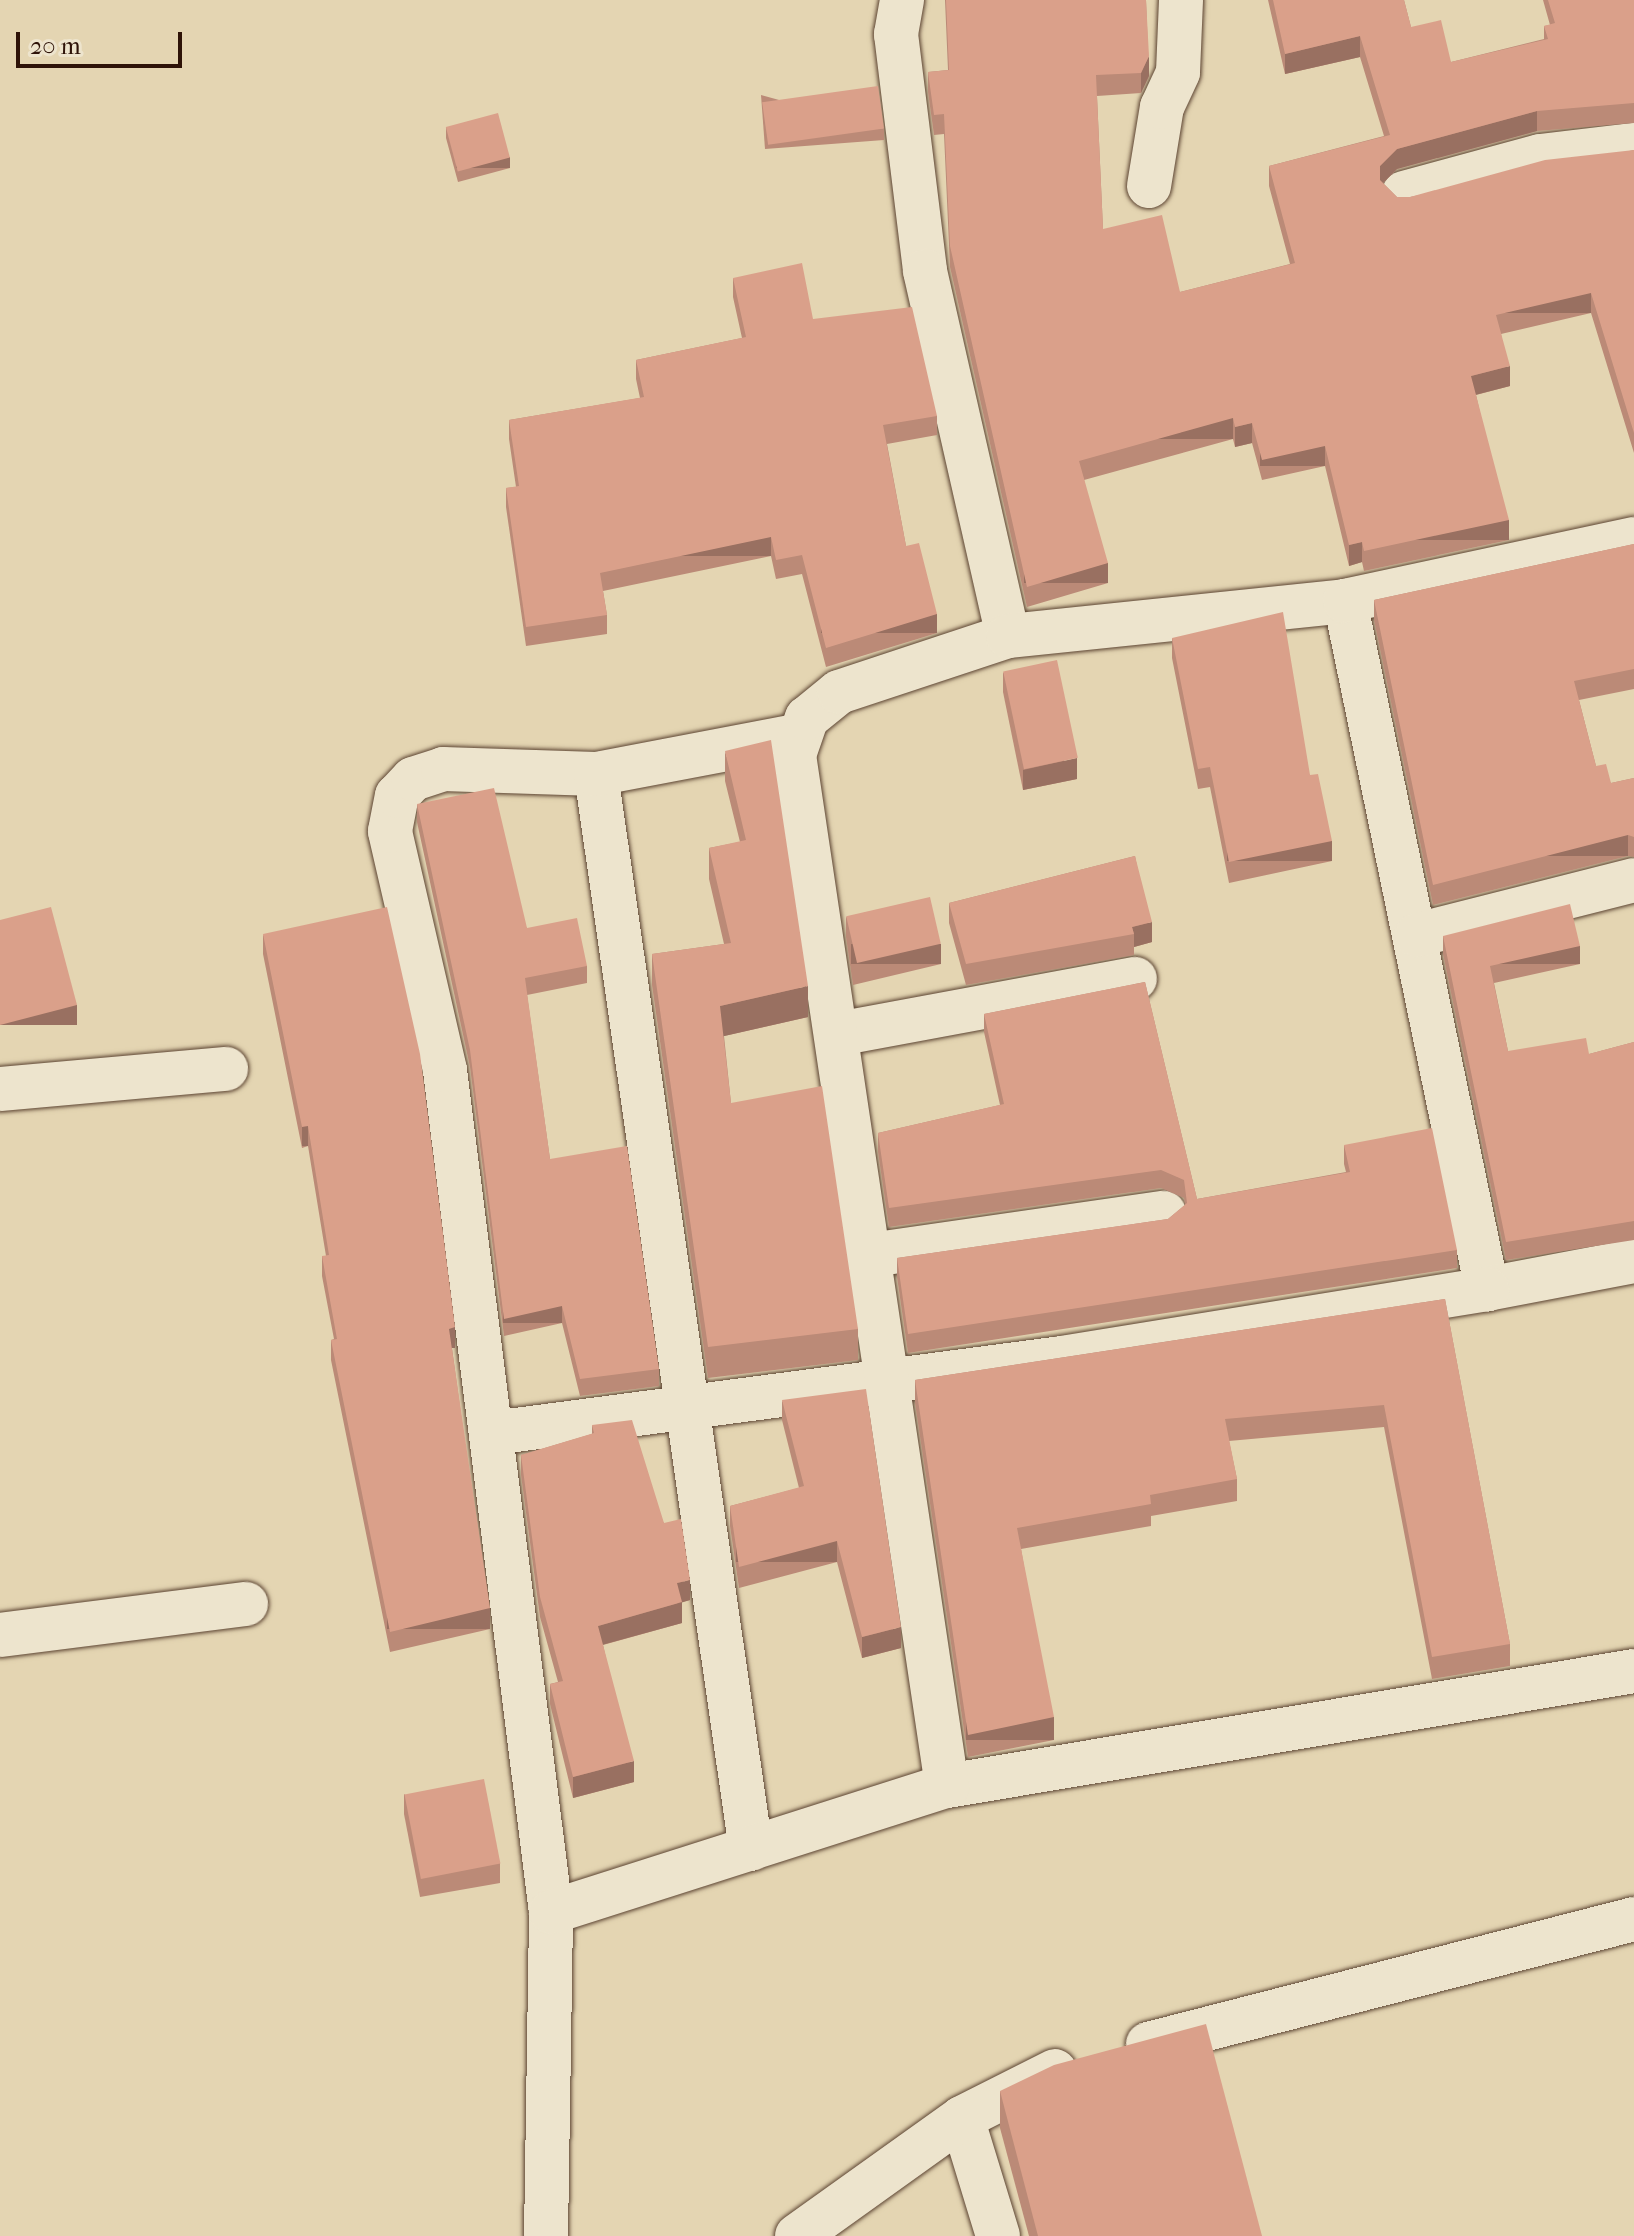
<!DOCTYPE html>
<style>
body{margin:0}
#map{position:relative;width:1634px;height:2236px;overflow:hidden;background:#e4d5b2;font-family:"IM FELL French Canon",serif}
div>[style]{position:absolute}
.roads{filter:drop-shadow(0 0 2px #5c4432) drop-shadow(0 0 2px #5c4432)}
.minor>*{height:44px;margin:-22px;padding:0 22px;transform-origin:22px;border-radius:22px;background:#ede4cd}
.wall>*{inset:0;background:#bb8a77}
.shaded-wall>*{inset:0;background:#997061;transform-origin:0 0}
.building>*{inset:0;background:#daa08a;transform-origin:0 0}
span{translate:-50% -50%;white-space:nowrap;text-align:center;line-height:1.15;-webkit-text-stroke:7px #ede4cd;paint-order:stroke}
.scale{position:absolute;left:16px;top:32px;width:166px;height:36px;box-sizing:border-box;border:4px solid #2e1308;border-top:0;padding-left:10px;font-size:24px;line-height:28px;white-space:nowrap;color:#2e1308;-webkit-text-stroke:6px #ede4cd;paint-order:stroke}
</style>
<div id="map">
<div class="roads">
<div class="minor">
<i style="left:902px;top:0;width:35px;rotate:100deg"></i>
<i style="left:896px;top:34px;width:239px;rotate:83deg"></i>
<i style="left:925px;top:271px;width:374px;rotate:77.2deg"></i>
<i style="left:1149px;top:186px;width:80px;rotate:-80.7deg"></i>
<i style="left:1162px;top:107px;width:38px;rotate:-65deg"></i>
<i style="left:1178px;top:72px;width:72px;rotate:-87.6deg"></i>
<i style="left:1404px;top:193px;width:141px;rotate:-15.2deg"></i>
<i style="left:1540px;top:156px;width:95px;rotate:-6.7deg"></i>
<i style="left:1345px;top:601px;width:703px;rotate:78.34deg"></i>
<i style="left:1487px;top:1289px;width:150px;rotate:-10.8deg"></i>
<i style="left:596px;top:774px;width:1086px;rotate:81.8deg"></i>
<i style="left:1417px;top:935px;width:224px;rotate:-14.2deg"></i>
<i style="left:837px;top:1034px;width:303px;rotate:-10.5deg"></i>
<i style="left:0;top:1089px;width:227px;rotate:-5.1deg"></i>
<i style="left:871px;top:1255px;width:296px;rotate:-8.2deg"></i>
<i style="left:493px;top:1433px;width:574px;rotate:-7.51deg"></i>
<i style="left:1062px;top:1358px;width:431px;rotate:-9.2deg"></i>
<i style="left:0;top:1635px;width:248px;rotate:-7.2deg"></i>
<i style="left:947px;top:1786px;width:697px;rotate:-9.5deg"></i>
<i style="left:551px;top:1912px;width:849px;rotate:-97.18deg"></i>
<i style="left:445px;top:1070px;width:245px;rotate:-103deg"></i>
<i style="left:390px;top:831px;width:36px;rotate:-79deg"></i>
<i style="left:397px;top:796px;width:23px;rotate:-47deg"></i>
<i style="left:413px;top:779px;width:32px;rotate:-18deg"></i>
<i style="left:443px;top:769px;width:153px;rotate:1.9deg"></i>
<i style="left:596px;top:774px;width:208px;rotate:-10.8deg"></i>
<i style="left:1148px;top:2044px;width:502px;rotate:-14.42deg"></i>
<i style="left:962px;top:2118px;width:123px;rotate:73deg"></i>
<i style="left:546px;top:2236px;width:324px;rotate:-89.1deg"></i>
<i style="left:551px;top:1912px;width:416px;rotate:-17.7deg"></i>
<i style="left:947px;top:1786px;width:1042px;rotate:-98.44deg"></i>
<i style="left:794px;top:755px;width:39px;rotate:-71deg"></i>
<i style="left:807px;top:718px;width:41px;rotate:-39.1deg"></i>
<i style="left:839px;top:692px;width:178px;rotate:-18.3deg"></i>
<i style="left:1008px;top:636px;width:339px;rotate:-5.9deg"></i>
<i style="left:1345px;top:601px;width:296px;rotate:-12.1deg"></i>
<i style="left:797px;top:2236px;width:203px;rotate:-35.6deg"></i>
<i style="left:962px;top:2118px;width:104px;rotate:-26.8deg"></i>
</div>
</div>
<div class="wall">
<i style="clip-path:polygon(945px 0,1146px 0,1149px 76px,1141px 93px,1097px 96px,1103px 229px,1180px 292px,1290px 264px,1269px 186px,1269px 166px,1384px 136px,1360px 57px,1285px 74px,1268px 0,1404px 0,1411px 27px,1451px 62px,1544px 39px,1544px 26px,1550px 25px,1543px 0,1634px 0,1634px 123px,1537px 131px,1397px 169px,1383px 183px,1397px 197px,1410px 197px,1634px 150px,1634px 453px,1591px 313px,1501px 334px,1510px 386px,1476px 395px,1509px 540px,1364px 571px,1362px 562px,1349px 566px,1325px 466px,1262px 480px,1252px 443px,1235px 447px,1233px 439px,1084px 480px,1108px 583px,1027px 607px,950px 267px,944px 134px,934px 135px,928px 92px,928px 72px,948px 70px)"></i>
<i style="clip-path:polygon(761px 95px,884px 129px,884px 140px,765px 149px)"></i>
<i style="clip-path:polygon(446px 127px,510px 168px,458px 182px,446px 138px)"></i>
<i style="clip-path:polygon(733px 278px,813px 319px,937px 416px,937px 435px,887px 444px,906px 546px,937px 633px,826px 667px,802px 574px,776px 579px,771px 556px,603px 591px,607px 615px,607px 634px,526px 646px,506px 507px,506px 488px,516px 487px,509px 439px,509px 420px,640px 398px,636px 379px,636px 360px,742px 338px,733px 297px)"></i>
<i style="clip-path:polygon(1634px 544px,1634px 689px,1579px 700px,1596px 766px,1611px 783px,1634px 778px,1634px 857px,1628px 856px,1433px 905px,1374px 620px,1374px 600px)"></i>
<i style="clip-path:polygon(1172px 638px,1310px 775px,1332px 861px,1229px 883px,1210px 787px,1198px 789px,1172px 658px)"></i>
<i style="clip-path:polygon(1003px 672px,1077px 779px,1023px 790px,1003px 692px)"></i>
<i style="clip-path:polygon(725px 751px,808px 1017px,724px 1036px,731px 1103px,858px 1329px,858px 1360px,708px 1378px,652px 985px,652px 954px,724px 944px,709px 879px,709px 848px,740px 842px,725px 781px)"></i>
<i style="clip-path:polygon(417px 804px,527px 928px,587px 966px,587px 983px,527px 995px,550px 1159px,659px 1369px,659px 1386px,580px 1396px,562px 1323px,504px 1336px,470px 1067px,417px 822px)"></i>
<i style="clip-path:polygon(1135px 856px,1152px 942px,1134px 947px,1134px 955px,966px 985px,949px 923px,949px 903px)"></i>
<i style="clip-path:polygon(846px 917px,941px 964px,853px 985px,846px 937px)"></i>
<i style="clip-path:polygon(263px 934px,455px 1348px,452px 1348px,490px 1629px,390px 1652px,331px 1360px,331px 1340px,334px 1339px,322px 1276px,322px 1256px,326px 1256px,308px 1146px,302px 1148px,263px 954px)"></i>
<i style="clip-path:polygon(1443px 936px,1580px 964px,1494px 983px,1508px 1051px,1589px 1054px,1634px 1042px,1634px 1240px,1506px 1260px,1443px 954px)"></i>
<i style="clip-path:polygon(1145px 982px,1197px 1199px,1346px 1172px,1344px 1164px,1344px 1145px,1457px 1250px,1457px 1268px,908px 1353px,897px 1277px,897px 1258px,1168px 1219px,1185px 1205px,1184px 1198px,1161px 1188px,889px 1227px,878px 1152px,878px 1133px,1000px 1105px,984px 1032px,984px 1014px)"></i>
<i style="clip-path:polygon(1445px 1299px,1510px 1644px,1510px 1666px,1432px 1679px,1384px 1427px,1229px 1441px,1237px 1479px,1237px 1501px,1151px 1516px,1151px 1526px,1021px 1549px,1054px 1740px,968px 1757px,915px 1403px,915px 1380px)"></i>
<i style="clip-path:polygon(782px 1400px,901px 1648px,862px 1658px,837px 1562px,739px 1588px,730px 1526px,730px 1506px,799px 1488px,782px 1420px)"></i>
<i style="clip-path:polygon(592px 1425px,664px 1523px,690px 1600px,682px 1602px,682px 1623px,603px 1645px,634px 1782px,573px 1798px,550px 1704px,550px 1684px,558px 1682px,540px 1617px,521px 1475px,521px 1455px,592px 1434px)"></i>
<i style="clip-path:polygon(404px 1794px,500px 1863px,500px 1883px,420px 1897px,404px 1814px)"></i>
<i style="clip-path:polygon(1000px 2091px,1262px 2236px,1029px 2236px,1000px 2128px)"></i>
</div>
<div class="shaded-wall">
<i style="clip-path:polygon(1360px 36px,1360px 57px,1285px 74px,1285px 54px)"></i>
<i style="clip-path:polygon(1149px 56px,1149px 76px,1141px 93px,1141px 73px)"></i>
<i style="clip-path:polygon(1537px 111px,1537px 131px,1397px 169px,1380px 186px,1380px 166px,1397px 149px)"></i>
<i style="left:510px;top:157px;width:11px;height:54px;rotate:90deg"></i>
<i style="left:1591px;top:293px;width:20px;height:98px;rotate:90deg"></i>
<i style="clip-path:polygon(1510px 366px,1510px 386px,1471px 396px,1471px 376px)"></i>
<i style="left:1233px;top:418px;width:21px;height:160px;rotate:90deg"></i>
<i style="clip-path:polygon(1252px 423px,1252px 443px,1235px 447px,1235px 427px)"></i>
<i style="left:1325px;top:446px;width:20px;height:65px;rotate:90deg"></i>
<i style="left:1509px;top:520px;width:20px;height:148px;rotate:90deg"></i>
<i style="left:771px;top:537px;width:19px;height:175px;rotate:90deg"></i>
<i style="clip-path:polygon(1362px 542px,1362px 562px,1349px 566px,1349px 545px)"></i>
<i style="left:1108px;top:563px;width:20px;height:84px;rotate:90deg"></i>
<i style="left:937px;top:614px;width:19px;height:116px;rotate:90deg"></i>
<i style="clip-path:polygon(1077px 758px,1077px 779px,1023px 790px,1023px 770px)"></i>
<i style="left:1628px;top:835px;width:21px;height:201px;rotate:90deg"></i>
<i style="left:1332px;top:841px;width:20px;height:105px;rotate:90deg"></i>
<i style="clip-path:polygon(1152px 922px,1152px 942px,1134px 947px,1134px 934px,1132px 927px)"></i>
<i style="left:941px;top:944px;width:20px;height:90px;rotate:90deg"></i>
<i style="left:1580px;top:946px;width:18px;height:92px;rotate:90deg"></i>
<i style="clip-path:polygon(808px 986px,808px 1017px,720px 1037px,720px 1006px)"></i>
<i style="left:77px;top:1005px;width:20px;height:80px;rotate:90deg"></i>
<i style="left:308px;top:1126px;width:20px;height:6px;rotate:90deg"></i>
<i style="left:562px;top:1306px;width:17px;height:59px;rotate:90deg"></i>
<i style="left:455px;top:1327px;width:21px;height:6px;rotate:90deg"></i>
<i style="left:837px;top:1541px;width:21px;height:101px;rotate:90deg"></i>
<i style="clip-path:polygon(690px 1580px,690px 1600px,677px 1604px,677px 1583px)"></i>
<i style="clip-path:polygon(682px 1602px,682px 1623px,598px 1646px,598px 1626px)"></i>
<i style="left:490px;top:1608px;width:21px;height:103px;rotate:90deg"></i>
<i style="clip-path:polygon(901px 1627px,901px 1648px,862px 1658px,862px 1637px)"></i>
<i style="left:1054px;top:1717px;width:23px;height:88px;rotate:90deg"></i>
<i style="clip-path:polygon(634px 1761px,634px 1782px,573px 1798px,573px 1777px)"></i>
</div>
<div class="building">
<i style="clip-path:polygon(946px 0,1146px 0,1149px 56px,1141px 73px,1096px 75px,1103px 229px,1162px 215px,1180px 292px,1295px 263px,1269px 166px,1390px 135px,1360px 36px,1285px 54px,1273px 0,1404px 0,1411px 27px,1441px 20px,1451px 62px,1548px 39px,1544px 26px,1555px 23px,1548px 0,1634px 0,1634px 103px,1537px 111px,1397px 149px,1380px 166px,1380px 180px,1397px 197px,1410px 197px,1545px 160px,1634px 150px,1634px 433px,1591px 293px,1496px 315px,1510px 366px,1471px 376px,1509px 520px,1364px 551px,1362px 542px,1349px 545px,1325px 446px,1262px 460px,1252px 423px,1235px 427px,1233px 418px,1079px 461px,1108px 563px,1027px 587px,950px 246px,944px 114px,934px 115px,928px 72px,949px 70px)"></i>
<i style="left:878px;top:86px;width:43px;height:117px;rotate:82deg"></i>
<i style="left:498px;top:113px;width:46px;height:54px;rotate:75deg"></i>
<i style="clip-path:polygon(802px 263px,813px 319px,912px 307px,937px 416px,883px 425px,906px 546px,919px 543px,937px 614px,826px 648px,802px 555px,776px 560px,771px 537px,600px 573px,607px 615px,526px 627px,506px 488px,519px 486px,509px 420px,644px 397px,636px 360px,746px 337px,733px 278px)"></i>
<i style="clip-path:polygon(1634px 544px,1634px 669px,1574px 681px,1596px 766px,1606px 764px,1611px 783px,1634px 778px,1634px 837px,1628px 835px,1433px 885px,1374px 600px)"></i>
<i style="clip-path:polygon(1283px 612px,1310px 775px,1318px 774px,1332px 841px,1229px 862px,1210px 767px,1198px 769px,1172px 638px)"></i>
<i style="left:1057px;top:660px;width:100px;height:55px;rotate:78deg"></i>
<i style="clip-path:polygon(771px 740px,808px 986px,720px 1006px,731px 1103px,822px 1086px,858px 1329px,708px 1347px,652px 954px,731px 943px,709px 848px,746px 840px,725px 751px)"></i>
<i style="clip-path:polygon(494px 788px,527px 928px,577px 918px,587px 966px,525px 978px,550px 1159px,627px 1146px,659px 1369px,580px 1379px,562px 1306px,504px 1319px,470px 1050px,417px 804px)"></i>
<i style="clip-path:polygon(1135px 856px,1152px 922px,1132px 927px,1134px 934px,966px 964px,949px 903px)"></i>
<i style="left:930px;top:897px;width:48px;height:86px;rotate:77deg"></i>
<i style="clip-path:polygon(1570px 904px,1580px 946px,1490px 966px,1508px 1051px,1586px 1038px,1589px 1054px,1634px 1042px,1634px 1221px,1506px 1242px,1443px 936px)"></i>
<i style="clip-path:polygon(51px 907px,77px 1005px,0 1025px,0 920px)"></i>
<i style="clip-path:polygon(387px 907px,420px 1054px,455px 1327px,449px 1329px,490px 1608px,390px 1632px,331px 1340px,337px 1339px,322px 1256px,329px 1255px,308px 1126px,302px 1127px,263px 934px)"></i>
<i style="clip-path:polygon(1145px 982px,1197px 1199px,1350px 1172px,1344px 1145px,1432px 1128px,1457px 1250px,908px 1334px,897px 1258px,1168px 1219px,1187px 1203px,1184px 1180px,1161px 1170px,889px 1208px,878px 1133px,1004px 1104px,984px 1014px)"></i>
<i style="clip-path:polygon(1445px 1299px,1510px 1644px,1432px 1657px,1384px 1405px,1225px 1419px,1237px 1479px,1150px 1495px,1151px 1504px,1017px 1528px,1054px 1717px,968px 1735px,915px 1380px)"></i>
<i style="clip-path:polygon(866px 1389px,901px 1627px,862px 1637px,837px 1541px,739px 1567px,730px 1506px,804px 1486px,782px 1400px)"></i>
<i style="clip-path:polygon(632px 1420px,664px 1523px,681px 1519px,690px 1580px,677px 1583px,682px 1602px,598px 1626px,634px 1761px,573px 1777px,550px 1684px,563px 1681px,540px 1597px,521px 1455px,594px 1433px,592px 1425px)"></i>
<i style="left:484px;top:1779px;width:86px;height:81px;rotate:79deg"></i>
<i style="clip-path:polygon(1206px 2024px,1262px 2236px,1038px 2236px,1000px 2091px,1054px 2065px)"></i>
</div>
<div class="scale">20 m</div>
</div>
